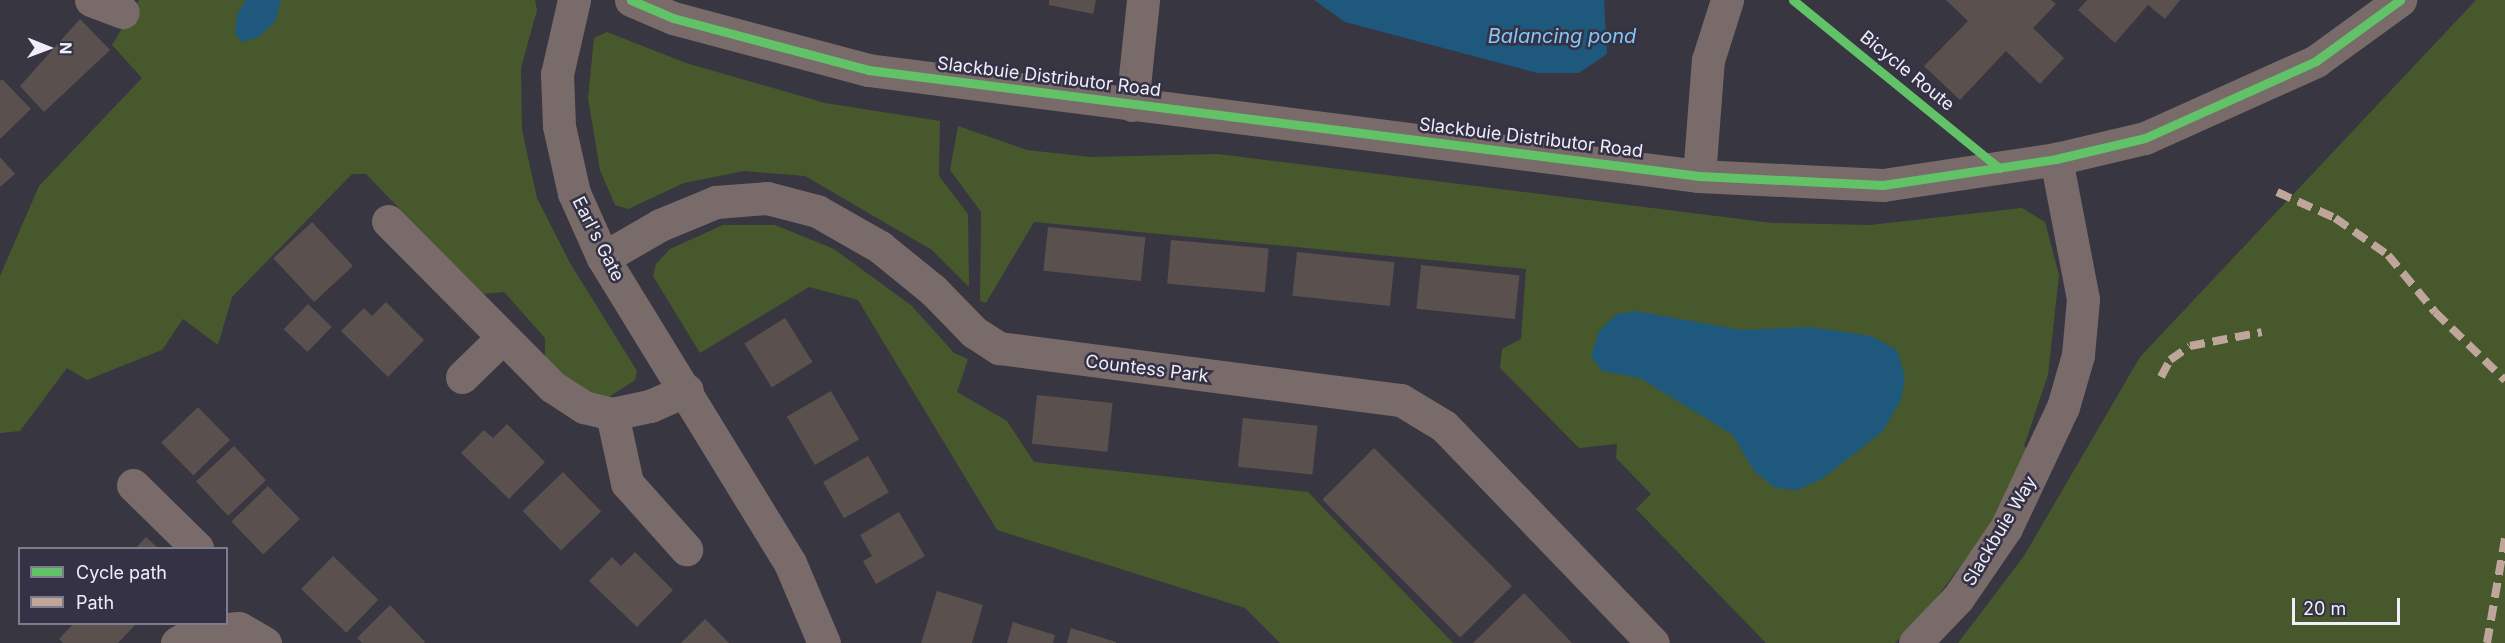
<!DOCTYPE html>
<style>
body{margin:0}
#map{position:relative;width:2505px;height:643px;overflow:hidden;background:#383640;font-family:Inter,sans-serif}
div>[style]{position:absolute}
.green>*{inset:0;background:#47592c}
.water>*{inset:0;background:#1e587c}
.building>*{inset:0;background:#5a504d;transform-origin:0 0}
.minor>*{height:33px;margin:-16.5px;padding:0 16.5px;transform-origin:16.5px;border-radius:16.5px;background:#796b69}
.quiet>*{height:8px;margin-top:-4px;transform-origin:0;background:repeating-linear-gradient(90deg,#c0a59a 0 15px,transparent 0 23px)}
.cycleway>*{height:9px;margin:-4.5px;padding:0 4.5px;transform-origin:4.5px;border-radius:4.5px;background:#61c268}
span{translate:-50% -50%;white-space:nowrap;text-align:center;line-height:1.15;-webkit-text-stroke:5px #343244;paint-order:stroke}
.street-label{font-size:18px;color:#efeefa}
.water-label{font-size:20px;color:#84c7f7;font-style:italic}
.legend{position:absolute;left:18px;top:547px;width:210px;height:78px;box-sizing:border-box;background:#343244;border:2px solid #7f7d8d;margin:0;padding:8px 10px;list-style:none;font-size:18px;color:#efeefa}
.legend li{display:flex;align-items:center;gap:12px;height:30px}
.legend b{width:30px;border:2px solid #7f7d8d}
.north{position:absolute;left:18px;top:18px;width:60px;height:60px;-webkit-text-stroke:4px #343244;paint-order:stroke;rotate:91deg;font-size:16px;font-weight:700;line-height:24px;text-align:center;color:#efeefa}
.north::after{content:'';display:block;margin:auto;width:21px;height:27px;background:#efeefa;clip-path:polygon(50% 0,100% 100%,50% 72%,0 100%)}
.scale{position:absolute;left:2292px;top:598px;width:108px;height:27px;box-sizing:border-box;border:3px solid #efeefa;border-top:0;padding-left:8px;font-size:18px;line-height:21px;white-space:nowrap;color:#efeefa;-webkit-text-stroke:4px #343244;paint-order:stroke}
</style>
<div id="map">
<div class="green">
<i style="clip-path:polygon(139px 0,535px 0,537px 10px,521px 68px,522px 130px,537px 198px,570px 263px,637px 371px,635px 380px,609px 397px,581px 390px,545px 359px,545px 338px,504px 292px,482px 294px,366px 174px,352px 174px,232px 297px,218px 345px,183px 319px,162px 350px,87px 380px,67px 368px,20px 431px,0 433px,0 276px,39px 186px,142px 78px,112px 45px)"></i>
<i style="clip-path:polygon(2476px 0,2505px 0,2505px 643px,1958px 643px,2024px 556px,2140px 357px)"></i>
<i style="clip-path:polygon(607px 32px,686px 63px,825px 103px,940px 121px,939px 176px,968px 214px,969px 287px,932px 250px,805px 176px,744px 171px,684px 183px,628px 209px,615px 205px,600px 170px,588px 98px,594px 38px)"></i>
<i style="clip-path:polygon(958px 126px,1027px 150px,1090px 157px,1218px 154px,1772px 223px,1870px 225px,2022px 208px,2045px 222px,2059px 275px,2048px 375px,2024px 446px,2031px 453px,1995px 520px,1925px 613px,1895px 643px,1766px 643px,1636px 509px,1651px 494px,1616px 458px,1617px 444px,1579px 448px,1500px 368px,1502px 349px,1521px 339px,1526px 269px,1034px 222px,986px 303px,980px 301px,981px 212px,950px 170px)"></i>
<i style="clip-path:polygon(723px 225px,775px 225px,834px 249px,912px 306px,954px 353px,968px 359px,957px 392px,1007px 421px,1034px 462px,1308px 492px,1453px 643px,1280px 643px,1245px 608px,997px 530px,858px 300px,809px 287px,700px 353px,653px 276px,656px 264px,670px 249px)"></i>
</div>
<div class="water">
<i style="clip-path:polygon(246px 0,281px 0,275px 22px,257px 38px,242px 42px,235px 33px,237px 15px)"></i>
<i style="clip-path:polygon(1314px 0,1604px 0,1607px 54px,1579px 73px,1537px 73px,1345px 22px)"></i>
<i style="clip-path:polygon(1636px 311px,1741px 330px,1810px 327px,1871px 336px,1897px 350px,1905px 377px,1901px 400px,1882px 432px,1822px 479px,1797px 490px,1775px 488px,1754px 471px,1733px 435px,1640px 378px,1602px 371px,1591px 356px,1599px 331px,1617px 314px)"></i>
</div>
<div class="building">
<i style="clip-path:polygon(1049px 0,1096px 0,1093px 14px,1049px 5px)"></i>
<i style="clip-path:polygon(1946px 0,2051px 0,2056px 4px,2033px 28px,2064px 58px,2040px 84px,2006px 51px,1960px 100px,1924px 66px,1968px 21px)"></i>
<i style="clip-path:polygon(2087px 0,2180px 0,2165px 19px,2148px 5px,2115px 43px,2078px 10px)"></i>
<i style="clip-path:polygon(80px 19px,110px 50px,44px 112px,20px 86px)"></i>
<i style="clip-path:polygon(2px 79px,31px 109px,0 139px,0 81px)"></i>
<i style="clip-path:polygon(0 157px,15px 174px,0 187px)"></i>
<i style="left:312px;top:222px;width:60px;height:53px;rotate:47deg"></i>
<i style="left:1048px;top:227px;width:98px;height:44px;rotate:6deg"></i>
<i style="left:1171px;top:240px;width:98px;height:44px;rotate:5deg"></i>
<i style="left:1297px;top:252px;width:98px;height:44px;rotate:6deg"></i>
<i style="left:1421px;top:265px;width:99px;height:44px;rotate:6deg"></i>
<i style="clip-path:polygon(386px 302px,424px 340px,388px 377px,341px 331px,364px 308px,372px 316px)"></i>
<i style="left:308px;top:304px;width:33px;height:35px;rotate:44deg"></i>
<i style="left:785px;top:318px;width:52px;height:48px;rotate:58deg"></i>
<i style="left:831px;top:391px;width:56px;height:51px;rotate:60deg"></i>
<i style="left:1037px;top:395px;width:76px;height:49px;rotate:6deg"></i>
<i style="left:198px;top:407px;width:46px;height:51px;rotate:46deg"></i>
<i style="left:1243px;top:418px;width:75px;height:49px;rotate:6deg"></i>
<i style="clip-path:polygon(507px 424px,545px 462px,509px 499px,461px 453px,484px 430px,493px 438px)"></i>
<i style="left:234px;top:446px;width:47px;height:52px;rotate:47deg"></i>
<i style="left:1374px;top:448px;width:195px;height:73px;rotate:45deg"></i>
<i style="left:868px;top:456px;width:42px;height:52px;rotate:60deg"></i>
<i style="left:563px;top:472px;width:55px;height:56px;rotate:46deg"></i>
<i style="left:268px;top:486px;width:46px;height:51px;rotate:46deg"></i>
<i style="clip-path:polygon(899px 512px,925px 556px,876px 584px,863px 561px,872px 556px,860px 535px)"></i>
<i style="clip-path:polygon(146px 537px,158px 548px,136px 548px)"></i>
<i style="clip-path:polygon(635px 552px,673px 590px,637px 627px,589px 581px,612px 557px,621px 566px)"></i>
<i style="left:333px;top:556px;width:63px;height:46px;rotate:44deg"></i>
<i style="clip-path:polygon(937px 591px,983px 605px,972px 643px,921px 643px)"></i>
<i style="clip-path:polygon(1524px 593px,1572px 643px,1473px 643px)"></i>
<i style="clip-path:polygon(390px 605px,425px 642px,424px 643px,362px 643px,357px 638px)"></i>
<i style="clip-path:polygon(705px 619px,729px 643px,681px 643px)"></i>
<i style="clip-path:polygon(1013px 622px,1055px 635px,1053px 643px,1007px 643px)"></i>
<i style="clip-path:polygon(73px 624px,136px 624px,118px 643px,63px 643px,59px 639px)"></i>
<i style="clip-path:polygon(1071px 628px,1116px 642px,1116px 643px,1067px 643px)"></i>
</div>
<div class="minor">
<i style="left:91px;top:0;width:34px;rotate:21deg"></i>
<i style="left:574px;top:0;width:76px;rotate:102.9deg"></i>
<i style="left:557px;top:74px;width:52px;rotate:87.8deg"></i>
<i style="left:559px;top:126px;width:69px;rotate:77.4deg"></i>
<i style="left:574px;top:193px;width:71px;rotate:66deg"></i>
<i style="left:603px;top:258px;width:358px;rotate:58.5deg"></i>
<i style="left:790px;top:563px;width:87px;rotate:67deg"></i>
<i style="left:631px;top:0;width:46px;rotate:23.2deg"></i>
<i style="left:673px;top:18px;width:202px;rotate:14.9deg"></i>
<i style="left:868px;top:70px;width:838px;rotate:7.27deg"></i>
<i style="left:1699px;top:176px;width:184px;rotate:2.8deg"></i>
<i style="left:1883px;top:185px;width:175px;rotate:-8.5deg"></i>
<i style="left:2056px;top:159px;width:91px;rotate:-13.3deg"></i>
<i style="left:2145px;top:138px;width:188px;rotate:-24.2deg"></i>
<i style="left:2316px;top:61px;width:104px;rotate:-36deg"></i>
<i style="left:1132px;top:105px;width:106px;rotate:-84deg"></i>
<i style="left:1699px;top:176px;width:116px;rotate:-85.6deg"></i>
<i style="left:1708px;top:60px;width:63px;rotate:-72.4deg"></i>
<i style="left:388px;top:221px;width:234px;rotate:45.2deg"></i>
<i style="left:553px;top:387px;width:37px;rotate:33deg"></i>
<i style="left:584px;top:407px;width:29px;rotate:14deg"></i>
<i style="left:612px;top:414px;width:39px;rotate:-12deg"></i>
<i style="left:650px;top:406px;width:40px;rotate:-23.4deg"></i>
<i style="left:603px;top:258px;width:66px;rotate:-30.1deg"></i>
<i style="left:660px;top:225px;width:61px;rotate:-22.3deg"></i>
<i style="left:716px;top:202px;width:51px;rotate:-4.5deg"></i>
<i style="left:767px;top:198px;width:52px;rotate:14.6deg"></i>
<i style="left:817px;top:211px;width:73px;rotate:29.7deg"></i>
<i style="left:880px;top:247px;width:68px;rotate:39.1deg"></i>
<i style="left:933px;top:290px;width:59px;rotate:45.7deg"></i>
<i style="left:974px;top:332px;width:30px;rotate:33deg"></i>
<i style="left:999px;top:348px;width:405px;rotate:7.4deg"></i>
<i style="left:1401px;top:400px;width:50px;rotate:31.2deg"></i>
<i style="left:1444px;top:426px;width:301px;rotate:46.1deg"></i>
<i style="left:462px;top:377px;width:57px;rotate:-44.3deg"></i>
<i style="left:612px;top:414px;width:71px;rotate:77.7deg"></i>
<i style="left:627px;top:483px;width:89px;rotate:48.2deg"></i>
<i style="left:133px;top:485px;width:90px;rotate:44.5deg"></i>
<i style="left:177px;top:643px;width:21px;rotate:-31deg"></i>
<i style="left:195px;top:632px;width:44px;rotate:-5.2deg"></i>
<i style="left:239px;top:628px;width:30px;rotate:30deg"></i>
<i style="left:1915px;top:643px;width:62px;rotate:-46.3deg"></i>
<i style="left:1958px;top:598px;width:85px;rotate:-55.6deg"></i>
<i style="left:2006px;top:528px;width:134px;rotate:-64.8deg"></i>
<i style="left:2063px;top:407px;width:54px;rotate:-73.9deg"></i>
<i style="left:2078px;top:355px;width:56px;rotate:-84.9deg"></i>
<i style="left:2083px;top:299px;width:143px;rotate:-100.9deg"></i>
</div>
<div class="quiet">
<i style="left:2277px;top:192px;width:64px;rotate:24.1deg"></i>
<i style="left:2335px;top:218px;width:65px;rotate:34.9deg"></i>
<i style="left:2388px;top:255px;width:74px;rotate:50.5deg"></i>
<i style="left:2435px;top:312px;width:98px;rotate:44.2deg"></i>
<i style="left:2161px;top:377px;width:19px;rotate:-62deg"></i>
<i style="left:2170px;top:360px;width:24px;rotate:-35deg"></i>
<i style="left:2190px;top:346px;width:73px;rotate:-11deg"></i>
<i style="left:2487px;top:643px;width:106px;rotate:-80.2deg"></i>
</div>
<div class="cycleway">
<i style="left:631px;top:0;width:46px;rotate:23.2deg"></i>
<i style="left:673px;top:18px;width:202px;rotate:14.9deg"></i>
<i style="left:868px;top:70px;width:838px;rotate:7.27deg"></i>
<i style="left:1699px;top:176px;width:184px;rotate:2.8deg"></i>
<i style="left:1883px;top:185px;width:175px;rotate:-8.5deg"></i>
<i style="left:2056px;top:159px;width:91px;rotate:-13.3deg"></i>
<i style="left:2145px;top:138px;width:188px;rotate:-24.2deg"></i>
<i style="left:2316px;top:61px;width:104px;rotate:-36deg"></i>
<i style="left:1793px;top:0;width:266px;rotate:39.2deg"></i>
</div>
<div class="street-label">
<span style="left:1907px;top:71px;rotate:39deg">Bicycle Route</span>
<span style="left:1049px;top:77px;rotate:7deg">Slackbuie Distributor Road</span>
<span style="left:1531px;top:138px;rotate:7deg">Slackbuie Distributor Road</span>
<span style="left:598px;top:239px;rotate:63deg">Earl's Gate</span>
<span style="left:1147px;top:369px;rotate:7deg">Countess Park</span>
<span style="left:2000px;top:531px;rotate:-59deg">Slackbuie Way</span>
</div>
<div class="water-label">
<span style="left:1562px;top:36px">Balancing pond</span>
</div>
<ul class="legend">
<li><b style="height:8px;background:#61c268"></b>Cycle path</li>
<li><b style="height:8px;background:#c0a59a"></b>Path</li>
</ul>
<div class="north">N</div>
<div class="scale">20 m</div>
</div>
